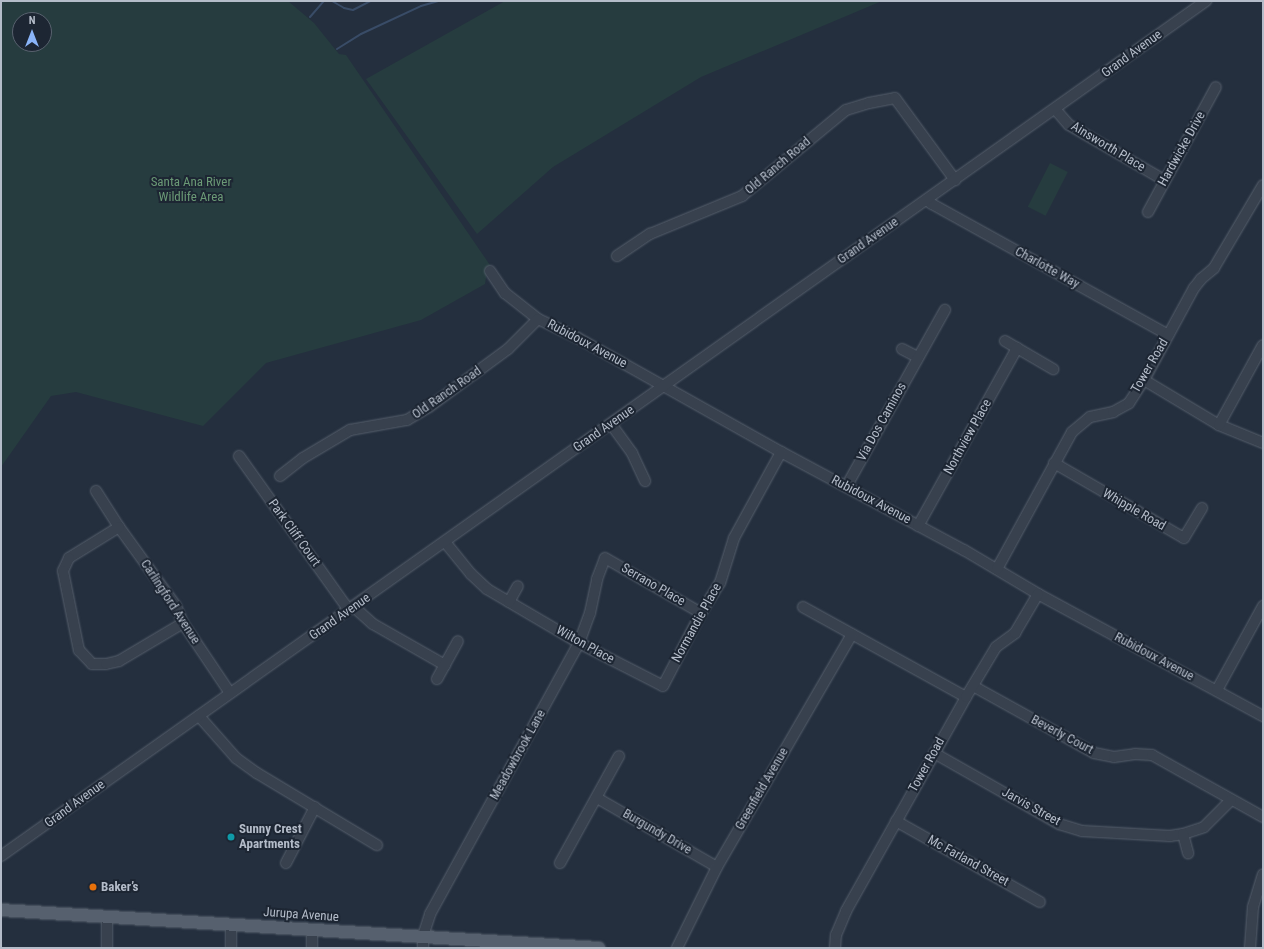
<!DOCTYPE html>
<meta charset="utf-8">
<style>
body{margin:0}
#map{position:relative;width:1264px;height:949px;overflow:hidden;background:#242f3e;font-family:"Roboto Condensed",sans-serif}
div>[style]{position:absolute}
.green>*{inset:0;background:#263c3f;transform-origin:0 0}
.stream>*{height:2px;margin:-1px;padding:0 1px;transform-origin:1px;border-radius:1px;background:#394c67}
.roads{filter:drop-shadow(0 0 1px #565f6c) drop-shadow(0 0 1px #565f6c)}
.minor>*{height:10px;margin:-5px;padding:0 5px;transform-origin:5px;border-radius:5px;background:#38414e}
.major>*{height:12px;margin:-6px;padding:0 6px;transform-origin:6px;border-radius:6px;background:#56606e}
.dots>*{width:11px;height:11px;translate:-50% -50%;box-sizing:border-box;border:2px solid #1d2633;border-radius:50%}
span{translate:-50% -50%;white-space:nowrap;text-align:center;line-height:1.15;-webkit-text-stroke:4px #1d2633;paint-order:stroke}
.street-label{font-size:13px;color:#b4bcc9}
.park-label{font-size:13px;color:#6b9a76}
.poi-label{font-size:13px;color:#b4bcc9;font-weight:700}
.left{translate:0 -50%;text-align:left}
.frame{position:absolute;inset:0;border:2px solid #b4bcc9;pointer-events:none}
.north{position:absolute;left:12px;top:12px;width:40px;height:40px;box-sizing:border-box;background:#1d2633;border:1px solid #59626f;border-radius:50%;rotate:0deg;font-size:11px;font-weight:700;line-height:16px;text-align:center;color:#b4bcc9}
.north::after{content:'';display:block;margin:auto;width:14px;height:18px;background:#8ab4f8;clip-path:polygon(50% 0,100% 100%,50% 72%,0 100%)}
</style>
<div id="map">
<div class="green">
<i style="clip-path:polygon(evenodd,1px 1px,288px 1px,314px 23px,339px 54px,346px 55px,492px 268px,487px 271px,485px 284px,421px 320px,266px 363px,203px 426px,76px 392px,51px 396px,1px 467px,1px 1px,20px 20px,44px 20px,44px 44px,20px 44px,20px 20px)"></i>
<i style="clip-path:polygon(505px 1px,882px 1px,701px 77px,553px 167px,477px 234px,366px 79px)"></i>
<i style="left:1050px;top:163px;width:20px;height:49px;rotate:27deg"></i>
</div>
<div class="stream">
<i style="left:332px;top:1px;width:14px;rotate:30deg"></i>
<i style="left:344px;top:8px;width:9px;rotate:13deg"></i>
<i style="left:353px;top:10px;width:20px;rotate:-27deg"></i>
<i style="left:310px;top:17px;width:21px;rotate:-49deg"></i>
<i style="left:337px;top:49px;width:28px;rotate:-32deg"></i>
<i style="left:361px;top:34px;width:66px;rotate:-25deg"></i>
<i style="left:421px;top:6px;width:18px;rotate:-16deg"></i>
</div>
<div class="roads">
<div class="minor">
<i style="left:1055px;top:109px;width:21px;rotate:49deg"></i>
<i style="left:1069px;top:125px;width:110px;rotate:30.1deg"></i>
<i style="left:927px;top:200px;width:6px;rotate:39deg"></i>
<i style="left:932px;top:204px;width:270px;rotate:29deg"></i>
<i style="left:1148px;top:212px;width:142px;rotate:-61.5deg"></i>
<i style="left:617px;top:256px;width:40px;rotate:-34deg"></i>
<i style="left:650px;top:234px;width:100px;rotate:-22.4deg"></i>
<i style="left:742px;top:196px;width:135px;rotate:-39.6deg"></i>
<i style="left:846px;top:110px;width:24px;rotate:-17deg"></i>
<i style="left:869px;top:103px;width:26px;rotate:-11deg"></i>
<i style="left:895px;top:98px;width:102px;rotate:53.8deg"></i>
<i style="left:490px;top:271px;width:27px;rotate:56deg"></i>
<i style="left:505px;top:293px;width:42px;rotate:38.2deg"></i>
<i style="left:538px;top:319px;width:44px;rotate:25.4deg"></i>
<i style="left:578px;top:338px;width:233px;rotate:29.3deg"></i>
<i style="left:781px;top:452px;width:208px;rotate:28.2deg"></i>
<i style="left:964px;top:550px;width:86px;rotate:30.7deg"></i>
<i style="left:1038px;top:594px;width:256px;rotate:28.5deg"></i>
<i style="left:1005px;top:341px;width:56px;rotate:30.3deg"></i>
<i style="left:902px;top:349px;width:18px;rotate:27deg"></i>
<i style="left:1144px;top:380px;width:87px;rotate:31deg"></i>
<i style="left:1219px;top:425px;width:48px;rotate:22.2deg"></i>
<i style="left:611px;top:424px;width:36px;rotate:54deg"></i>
<i style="left:632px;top:453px;width:31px;rotate:65deg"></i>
<i style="left:1219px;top:425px;width:91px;rotate:-61.2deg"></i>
<i style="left:239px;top:456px;width:189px;rotate:54.5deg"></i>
<i style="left:1054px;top:463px;width:150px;rotate:30deg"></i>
<i style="left:1184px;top:538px;width:35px;rotate:-59deg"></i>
<i style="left:280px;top:476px;width:29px;rotate:-38deg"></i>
<i style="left:303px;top:458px;width:55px;rotate:-30.8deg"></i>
<i style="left:350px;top:430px;width:58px;rotate:-10deg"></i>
<i style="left:407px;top:420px;width:26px;rotate:-31deg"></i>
<i style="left:429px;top:407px;width:98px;rotate:-36.3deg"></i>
<i style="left:508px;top:349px;width:42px;rotate:-45deg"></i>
<i style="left:846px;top:487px;width:203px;rotate:-60.8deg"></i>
<i style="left:96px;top:491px;width:43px;rotate:57.4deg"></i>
<i style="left:119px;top:527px;width:97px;rotate:54.2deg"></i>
<i style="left:176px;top:606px;width:18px;rotate:68deg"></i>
<i style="left:183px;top:623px;width:84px;rotate:56.1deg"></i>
<i style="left:918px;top:526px;width:204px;rotate:-60.9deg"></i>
<i style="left:119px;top:527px;width:59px;rotate:148.2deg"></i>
<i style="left:69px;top:558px;width:14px;rotate:115deg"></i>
<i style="left:63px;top:571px;width:81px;rotate:78.6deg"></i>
<i style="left:79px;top:650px;width:19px;rotate:47deg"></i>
<i style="left:92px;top:664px;width:14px"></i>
<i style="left:106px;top:664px;width:13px;rotate:-13deg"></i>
<i style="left:119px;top:661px;width:74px;rotate:-30.7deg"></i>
<i style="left:445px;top:542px;width:41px;rotate:50.9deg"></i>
<i style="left:471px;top:574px;width:22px;rotate:43deg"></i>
<i style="left:487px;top:589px;width:107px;rotate:30.4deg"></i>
<i style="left:579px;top:643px;width:94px;rotate:27.1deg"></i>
<i style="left:663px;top:686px;width:82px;rotate:-62.5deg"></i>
<i style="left:701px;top:613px;width:36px;rotate:-58deg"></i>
<i style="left:720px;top:583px;width:47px;rotate:-72.7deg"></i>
<i style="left:734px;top:538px;width:98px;rotate:-61.3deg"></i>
<i style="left:997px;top:569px;width:156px;rotate:-61.3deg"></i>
<i style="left:1072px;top:432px;width:23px;rotate:-40deg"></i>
<i style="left:1090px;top:417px;width:24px;rotate:-12deg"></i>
<i style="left:1113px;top:412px;width:18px;rotate:-29deg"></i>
<i style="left:1129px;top:403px;width:27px;rotate:-57deg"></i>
<i style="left:1144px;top:380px;width:105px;rotate:-61.5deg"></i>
<i style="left:1194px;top:288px;width:11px;rotate:-52deg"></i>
<i style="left:1201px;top:279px;width:17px;rotate:-40deg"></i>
<i style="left:1214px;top:268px;width:96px;rotate:-59.4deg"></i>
<i style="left:509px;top:602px;width:18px;rotate:-61deg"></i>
<i style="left:354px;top:607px;width:25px;rotate:42deg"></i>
<i style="left:373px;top:624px;width:83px;rotate:29.7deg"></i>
<i style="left:803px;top:607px;width:186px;rotate:28.9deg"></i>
<i style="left:437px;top:679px;width:43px;rotate:-61.1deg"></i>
<i style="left:973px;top:686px;width:138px;rotate:29deg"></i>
<i style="left:1094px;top:753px;width:20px;rotate:11deg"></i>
<i style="left:1114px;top:757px;width:21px;rotate:-8deg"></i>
<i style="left:1135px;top:754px;width:17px;rotate:3deg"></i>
<i style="left:1152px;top:755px;width:127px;rotate:29.2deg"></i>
<i style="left:1217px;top:690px;width:96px;rotate:-61.3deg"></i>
<i style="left:199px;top:716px;width:56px;rotate:48.6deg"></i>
<i style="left:236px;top:758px;width:26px;rotate:36deg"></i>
<i style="left:257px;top:773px;width:140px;rotate:31deg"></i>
<i style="left:934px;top:753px;width:144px;rotate:29.6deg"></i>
<i style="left:1059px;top:824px;width:24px;rotate:17deg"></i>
<i style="left:1082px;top:831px;width:88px;rotate:3.3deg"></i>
<i style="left:1170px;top:836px;width:13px;rotate:-9deg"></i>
<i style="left:1183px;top:834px;width:22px;rotate:-18deg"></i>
<i style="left:1204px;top:827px;width:38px;rotate:-45deg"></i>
<i style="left:597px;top:798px;width:138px;rotate:29.9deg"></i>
<i style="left:896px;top:821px;width:165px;rotate:29.4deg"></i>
<i style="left:1183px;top:834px;width:20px;rotate:75deg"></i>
<i style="left:1px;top:856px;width:1478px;rotate:-35.36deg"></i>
<i style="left:286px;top:863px;width:63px;rotate:-62.6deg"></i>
<i style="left:560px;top:863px;width:122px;rotate:-61.1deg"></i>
<i style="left:107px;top:917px;width:31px;rotate:90deg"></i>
<i style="left:231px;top:925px;width:23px;rotate:90deg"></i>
<i style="left:312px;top:930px;width:18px;rotate:90deg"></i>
<i style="left:423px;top:948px;width:12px;rotate:-90deg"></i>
<i style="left:423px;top:936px;width:23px;rotate:-72deg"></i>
<i style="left:430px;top:914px;width:309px;rotate:-61.2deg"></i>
<i style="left:579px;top:643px;width:32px;rotate:-70deg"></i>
<i style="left:590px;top:613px;width:35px;rotate:-78deg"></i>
<i style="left:597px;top:579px;width:22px;rotate:-69deg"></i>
<i style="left:605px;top:558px;width:111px;rotate:29.8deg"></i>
<i style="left:677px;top:948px;width:90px;rotate:-63.7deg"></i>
<i style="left:717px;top:867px;width:269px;rotate:-59.9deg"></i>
<i style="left:835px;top:948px;width:13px;rotate:-86deg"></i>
<i style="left:836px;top:935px;width:26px;rotate:-67deg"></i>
<i style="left:846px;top:911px;width:245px;rotate:-60.7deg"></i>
<i style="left:966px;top:697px;width:58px;rotate:-59deg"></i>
<i style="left:996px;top:647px;width:24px;rotate:-36deg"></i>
<i style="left:1015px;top:633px;width:45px;rotate:-59.5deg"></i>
<i style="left:1250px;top:948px;width:41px;rotate:-85.8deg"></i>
<i style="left:1253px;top:907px;width:34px;rotate:-73deg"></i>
</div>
<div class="major">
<i style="left:1px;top:910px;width:599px;rotate:3.64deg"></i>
</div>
</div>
<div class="dots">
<i style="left:231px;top:837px;background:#0f9aa8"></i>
<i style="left:93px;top:887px;background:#e8710a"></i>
</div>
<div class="street-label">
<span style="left:1132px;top:54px;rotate:-36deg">Grand Avenue</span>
<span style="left:1108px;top:147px;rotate:31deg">Ainsworth Place</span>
<span style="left:1182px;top:149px;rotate:-61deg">Hardwicke Drive</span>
<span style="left:778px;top:166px;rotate:-40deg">Old Ranch Road</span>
<span style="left:868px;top:241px;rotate:-35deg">Grand Avenue</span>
<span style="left:1047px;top:268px;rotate:29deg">Charlotte Way</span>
<span style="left:587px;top:344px;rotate:28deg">Rubidoux Avenue</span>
<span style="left:1150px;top:366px;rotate:-60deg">Tower Road</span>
<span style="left:447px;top:393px;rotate:-35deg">Old Ranch Road</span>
<span style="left:882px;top:422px;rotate:-61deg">Via Dos Caminos</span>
<span style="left:604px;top:429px;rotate:-35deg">Grand Avenue</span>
<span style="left:968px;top:437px;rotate:-61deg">Northview Place</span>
<span style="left:871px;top:500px;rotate:28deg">Rubidoux Avenue</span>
<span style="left:1134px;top:510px;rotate:30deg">Whipple Road</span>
<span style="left:294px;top:533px;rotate:54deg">Park Cliff Court</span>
<span style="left:653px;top:585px;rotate:30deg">Serrano Place</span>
<span style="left:170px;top:602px;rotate:57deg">Carlingford Avenue</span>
<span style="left:340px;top:617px;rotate:-35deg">Grand Avenue</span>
<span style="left:697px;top:623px;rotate:-61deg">Normandie Place</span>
<span style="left:585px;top:645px;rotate:29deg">Wilton Place</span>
<span style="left:1154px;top:657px;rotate:28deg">Rubidoux Avenue</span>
<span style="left:1062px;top:735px;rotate:28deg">Beverly Court</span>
<span style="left:518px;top:755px;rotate:-61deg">Meadowbrook Lane</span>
<span style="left:927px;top:765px;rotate:-61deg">Tower Road</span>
<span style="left:762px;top:789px;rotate:-60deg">Greenfield Avenue</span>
<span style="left:75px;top:804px;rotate:-36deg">Grand Avenue</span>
<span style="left:1031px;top:807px;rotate:29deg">Jarvis Street</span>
<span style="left:657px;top:832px;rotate:30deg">Burgundy Drive</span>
<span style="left:968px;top:861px;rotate:29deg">Mc Farland Street</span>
<span style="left:301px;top:915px;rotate:4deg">Jurupa Avenue</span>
</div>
<div class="park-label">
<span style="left:191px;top:190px">Santa Ana River<br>Wildlife Area</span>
</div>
<div class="poi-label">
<span class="left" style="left:239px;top:837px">Sunny Crest<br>Apartments</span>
<span class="left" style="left:101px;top:887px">Baker’s</span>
</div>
<div class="frame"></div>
<div class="north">N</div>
</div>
